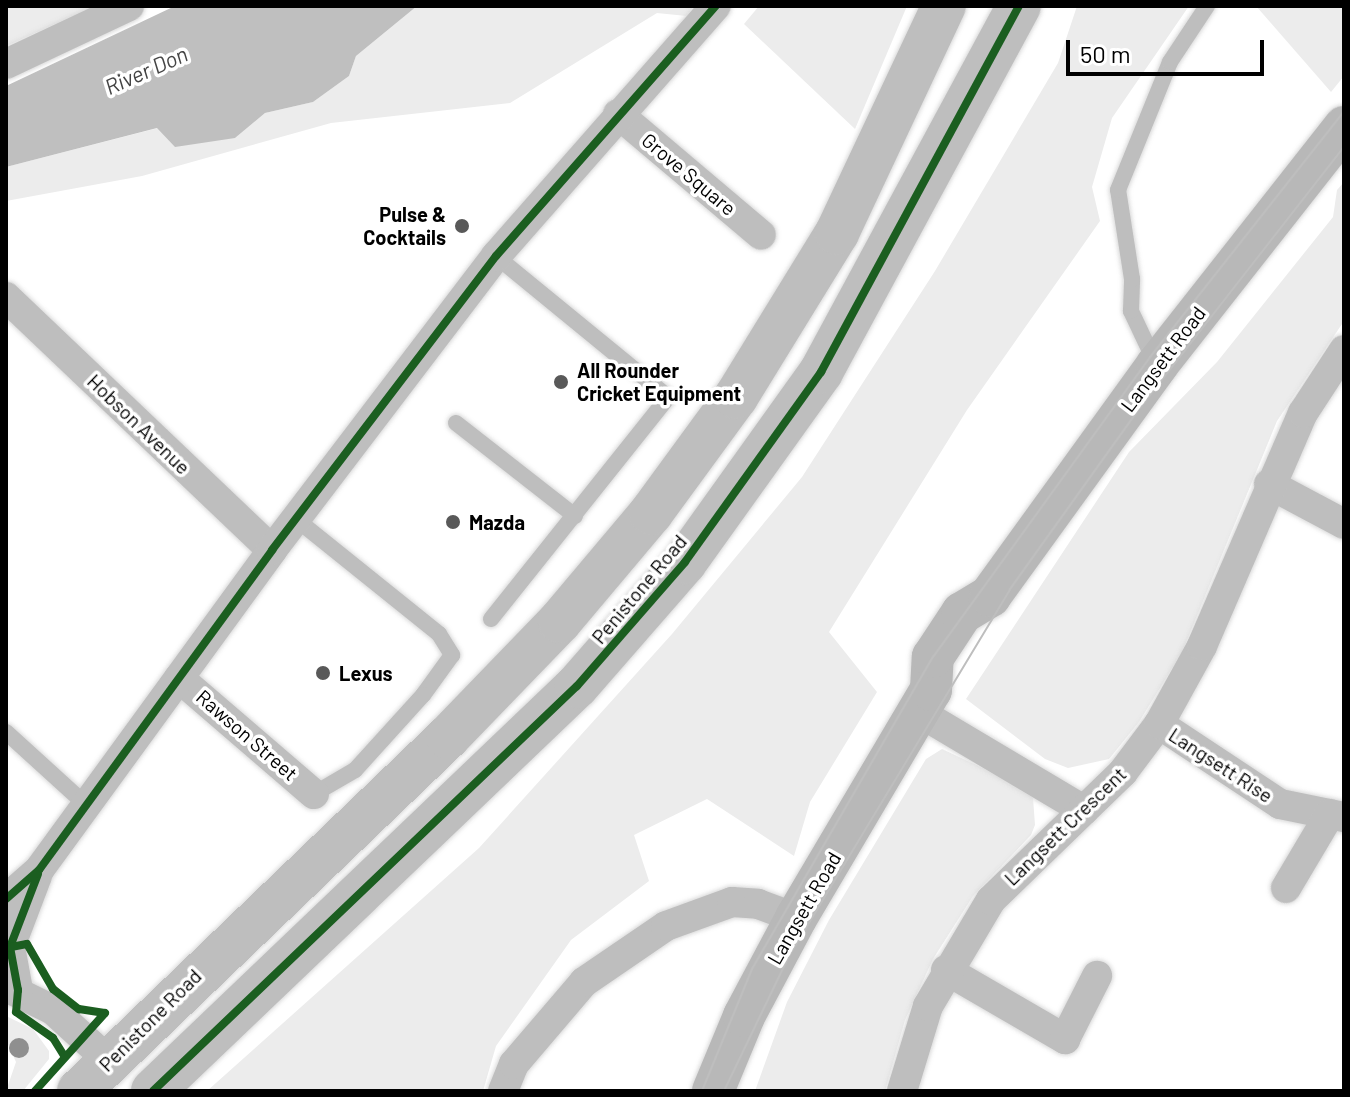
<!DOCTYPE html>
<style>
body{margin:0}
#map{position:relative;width:1350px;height:1097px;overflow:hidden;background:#fff;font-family:Barlow,sans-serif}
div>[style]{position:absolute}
.green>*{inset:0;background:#ececec}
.water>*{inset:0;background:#bfbfbf}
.roads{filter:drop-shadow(0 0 2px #dbdbdb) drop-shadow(0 0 2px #dbdbdb)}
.lane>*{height:16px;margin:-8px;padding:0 8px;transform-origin:8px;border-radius:8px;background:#bebebe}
.street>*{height:30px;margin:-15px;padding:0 15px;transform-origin:15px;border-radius:15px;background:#bebebe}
.secondary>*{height:42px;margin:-21px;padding:0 21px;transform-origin:21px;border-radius:21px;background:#b8b8b8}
.highway>*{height:44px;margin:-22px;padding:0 22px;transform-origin:22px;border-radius:22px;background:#bebebe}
.tram>*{height:2px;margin:-1px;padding:0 1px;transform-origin:1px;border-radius:1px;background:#bebebe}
.cycleway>*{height:8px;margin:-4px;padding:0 4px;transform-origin:4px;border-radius:4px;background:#1b5e20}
.trees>*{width:20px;height:20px;margin:-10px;border-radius:50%;background:#8f8f8f}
.dots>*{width:22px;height:22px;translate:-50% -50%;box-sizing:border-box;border:4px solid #fff;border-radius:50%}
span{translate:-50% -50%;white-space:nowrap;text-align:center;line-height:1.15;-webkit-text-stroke:7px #fff;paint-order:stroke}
.street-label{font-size:20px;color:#000}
.poi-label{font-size:20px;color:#000;font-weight:700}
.right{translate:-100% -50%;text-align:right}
.left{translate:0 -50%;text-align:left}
.water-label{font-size:22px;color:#444;font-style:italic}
.frame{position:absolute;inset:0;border:8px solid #000;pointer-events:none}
.scale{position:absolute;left:1066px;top:40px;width:198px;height:36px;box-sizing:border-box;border:4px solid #000;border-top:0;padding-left:10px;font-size:24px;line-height:28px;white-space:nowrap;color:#000;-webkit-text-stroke:6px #fff;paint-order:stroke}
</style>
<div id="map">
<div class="green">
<i style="clip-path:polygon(6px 6px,95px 6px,6px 46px)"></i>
<i style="clip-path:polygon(417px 6px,694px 6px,687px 16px,657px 13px,510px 103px,331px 123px,142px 176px,6px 201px,6px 167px,158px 128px,235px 138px,265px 113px,313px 102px,349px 76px,356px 56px)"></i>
<i style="clip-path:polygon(759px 6px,907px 6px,855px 129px,744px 24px)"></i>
<i style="clip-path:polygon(1077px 6px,1189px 6px,1112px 118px,1092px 187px,1100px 221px,967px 410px,829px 632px,877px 692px,810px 802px,794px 856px,707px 799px,634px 835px,649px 881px,571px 940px,496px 1046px,483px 1091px,207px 1091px,479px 848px,672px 634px,802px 477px,935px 271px,1058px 63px)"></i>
<i style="clip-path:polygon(1256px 6px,1344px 6px,1344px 76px,1331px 92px)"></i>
<i style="clip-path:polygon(1344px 182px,1344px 321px,1277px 421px,1182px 652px,1139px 722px,1109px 759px,1068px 768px,1045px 759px,966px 699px,1129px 452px,1217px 362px,1333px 217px,1337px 190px)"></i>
<i style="clip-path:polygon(942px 749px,1019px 785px,1033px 798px,1035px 825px,1031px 835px,973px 896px,933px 959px,905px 1020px,885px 1091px,755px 1091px,787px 1002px,829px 920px,926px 759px)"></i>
<i style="clip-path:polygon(6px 1016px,33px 1029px,49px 1051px,49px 1059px,23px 1091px,6px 1091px,16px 1062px,6px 1040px)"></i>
</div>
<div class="water">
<i style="clip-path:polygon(175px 6px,417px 6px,356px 56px,349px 76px,313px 102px,265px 113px,235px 138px,175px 147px,157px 128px,6px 167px,6px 86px)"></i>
</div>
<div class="roads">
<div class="lane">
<i style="left:1156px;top:364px;width:59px;rotate:-115.3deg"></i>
<i style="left:1131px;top:311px;width:32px;rotate:-88deg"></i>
<i style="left:1132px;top:279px;width:90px;rotate:-98.9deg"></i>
<i style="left:1118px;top:190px;width:138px;rotate:-67.9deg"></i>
<i style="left:1170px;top:62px;width:67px;rotate:-56.5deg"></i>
<i style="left:456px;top:423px;width:151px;rotate:38deg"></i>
<i style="left:296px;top:519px;width:184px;rotate:38.8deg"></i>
<i style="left:439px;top:634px;width:25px;rotate:58deg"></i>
<i style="left:452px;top:655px;width:49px;rotate:125.9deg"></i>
<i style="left:423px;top:695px;width:101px;rotate:132.2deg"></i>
<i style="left:355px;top:770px;width:48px;rotate:149.7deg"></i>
<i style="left:491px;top:619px;width:284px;rotate:-51.4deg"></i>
<i style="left:668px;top:397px;width:222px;rotate:-140.7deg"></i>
<i style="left:6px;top:732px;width:107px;rotate:42.3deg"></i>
</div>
<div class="street">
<i style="left:6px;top:64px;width:136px;rotate:-25.2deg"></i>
<i style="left:618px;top:114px;width:187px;rotate:40.2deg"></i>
<i style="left:6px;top:297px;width:367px;rotate:43.6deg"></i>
<i style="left:1269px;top:484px;width:85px;rotate:28.1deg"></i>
<i style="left:179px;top:678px;width:178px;rotate:40.7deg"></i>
<i style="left:917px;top:711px;width:194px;rotate:30.7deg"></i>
<i style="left:1159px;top:724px;width:145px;rotate:33.5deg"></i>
<i style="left:1280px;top:804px;width:65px;rotate:11.5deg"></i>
<i style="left:1286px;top:888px;width:86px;rotate:-59.3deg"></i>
<i style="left:6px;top:899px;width:44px;rotate:-41.3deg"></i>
<i style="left:39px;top:870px;width:396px;rotate:-53.9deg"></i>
<i style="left:272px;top:550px;width:370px;rotate:-52.7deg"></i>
<i style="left:496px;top:256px;width:333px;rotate:-48.7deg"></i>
<i style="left:946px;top:970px;width:138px;rotate:30.1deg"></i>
<i style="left:1065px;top:1039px;width:71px;rotate:-63.1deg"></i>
<i style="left:6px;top:987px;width:52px;rotate:26.1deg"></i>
<i style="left:53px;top:1010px;width:76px;rotate:42.3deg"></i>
<i style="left:18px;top:990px;width:44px;rotate:-100.5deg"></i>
<i style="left:10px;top:947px;width:76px;rotate:-69.2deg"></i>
<i style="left:503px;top:1091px;width:29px;rotate:-68deg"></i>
<i style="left:514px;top:1064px;width:108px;rotate:-49.5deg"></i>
<i style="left:584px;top:982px;width:99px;rotate:-34.3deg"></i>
<i style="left:666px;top:926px;width:70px;rotate:-20deg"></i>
<i style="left:732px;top:902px;width:26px;rotate:4deg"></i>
<i style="left:758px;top:904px;width:40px;rotate:20.2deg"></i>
<i style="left:902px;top:1091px;width:89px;rotate:-73deg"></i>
<i style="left:928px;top:1006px;width:123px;rotate:-59.3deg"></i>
<i style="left:991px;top:900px;width:184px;rotate:-44.1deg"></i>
<i style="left:1123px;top:772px;width:60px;rotate:-53.1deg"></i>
<i style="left:1159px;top:724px;width:89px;rotate:-61.1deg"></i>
<i style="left:1202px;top:646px;width:254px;rotate:-66.6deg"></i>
<i style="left:1303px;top:413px;width:75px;rotate:-56.9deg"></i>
</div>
<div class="secondary">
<i style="left:713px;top:1091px;width:81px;rotate:-67.5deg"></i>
<i style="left:744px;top:1016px;width:111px;rotate:-62deg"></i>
<i style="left:796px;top:918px;width:265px;rotate:-59.4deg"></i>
<i style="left:931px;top:690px;width:33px;rotate:-87deg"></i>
<i style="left:933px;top:657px;width:53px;rotate:-56.6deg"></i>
<i style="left:962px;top:613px;width:33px;rotate:-31deg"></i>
<i style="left:990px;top:596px;width:285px;rotate:-54.1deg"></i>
<i style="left:1157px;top:365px;width:303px;rotate:-51.8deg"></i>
</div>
<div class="highway">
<i style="left:79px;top:1091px;width:511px;rotate:-43.81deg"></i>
<i style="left:448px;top:737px;width:161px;rotate:-46deg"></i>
<i style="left:560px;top:621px;width:141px;rotate:-49.9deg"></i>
<i style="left:651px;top:513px;width:144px;rotate:-53.8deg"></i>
<i style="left:736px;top:397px;width:193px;rotate:-58.4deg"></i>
<i style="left:837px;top:233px;width:251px;rotate:-64.8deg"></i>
<i style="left:153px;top:1091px;width:586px;rotate:-43.69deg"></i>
<i style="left:577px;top:686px;width:164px;rotate:-48.9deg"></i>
<i style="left:685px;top:562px;width:234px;rotate:-54.4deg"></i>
<i style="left:821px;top:372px;width:416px;rotate:-61.6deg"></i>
</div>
</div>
<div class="tram">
<i style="left:702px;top:1091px;width:132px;rotate:-67.7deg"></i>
<i style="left:752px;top:969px;width:361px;rotate:-59.9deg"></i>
<i style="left:933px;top:657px;width:370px;rotate:-54.1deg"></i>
<i style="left:1150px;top:357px;width:313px;rotate:-51.7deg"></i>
<i style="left:724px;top:1091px;width:150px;rotate:-64.3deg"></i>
<i style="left:789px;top:956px;width:428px;rotate:-58.9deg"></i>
<i style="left:1010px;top:589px;width:216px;rotate:-54.4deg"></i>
<i style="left:1136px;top:413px;width:338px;rotate:-52deg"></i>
</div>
<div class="cycleway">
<i style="left:38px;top:874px;width:78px;rotate:111deg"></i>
<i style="left:10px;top:947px;width:44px;rotate:79.5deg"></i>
<i style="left:18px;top:990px;width:22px;rotate:95deg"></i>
<i style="left:16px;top:1012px;width:45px;rotate:35.1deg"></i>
<i style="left:53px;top:1038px;width:22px;rotate:58deg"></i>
<i style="left:6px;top:899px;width:44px;rotate:-41.3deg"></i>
<i style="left:39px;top:870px;width:396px;rotate:-53.9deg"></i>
<i style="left:272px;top:550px;width:370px;rotate:-52.7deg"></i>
<i style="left:496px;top:256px;width:333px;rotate:-48.7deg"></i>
<i style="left:6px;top:948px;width:21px;rotate:-11deg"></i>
<i style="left:27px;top:944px;width:52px;rotate:60deg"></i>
<i style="left:53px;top:989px;width:33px;rotate:38deg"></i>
<i style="left:79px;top:1009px;width:26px;rotate:9deg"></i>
<i style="left:105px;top:1013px;width:105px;rotate:131.9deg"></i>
<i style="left:153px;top:1091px;width:586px;rotate:-43.69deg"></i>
<i style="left:577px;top:686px;width:164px;rotate:-48.9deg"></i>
<i style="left:685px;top:562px;width:234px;rotate:-54.4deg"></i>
<i style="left:821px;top:372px;width:416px;rotate:-61.6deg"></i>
</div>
<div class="trees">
<i style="left:19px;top:1048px"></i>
</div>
<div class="dots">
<i style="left:462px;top:226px;background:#595959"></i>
<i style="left:561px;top:382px;background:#595959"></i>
<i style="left:453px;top:522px;background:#595959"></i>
<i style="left:323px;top:673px;background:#595959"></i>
</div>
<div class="street-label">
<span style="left:689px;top:174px;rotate:40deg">Grove Square</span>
<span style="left:1163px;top:359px;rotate:-53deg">Langsett Road</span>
<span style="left:139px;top:424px;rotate:44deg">Hobson Avenue</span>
<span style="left:639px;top:589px;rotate:-50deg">Penistone Road</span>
<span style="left:247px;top:735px;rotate:41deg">Rawson Street</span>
<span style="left:1221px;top:765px;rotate:33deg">Langsett Rise</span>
<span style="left:1065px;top:826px;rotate:-44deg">Langsett Crescent</span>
<span style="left:804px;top:908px;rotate:-60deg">Langsett Road</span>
<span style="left:150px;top:1020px;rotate:-45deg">Penistone Road</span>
</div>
<div class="poi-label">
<span class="right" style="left:446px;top:226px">Pulse &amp;<br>Cocktails</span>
<span class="left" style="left:577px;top:382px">All Rounder<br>Cricket Equipment</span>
<span class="left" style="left:469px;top:522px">Mazda</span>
<span class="left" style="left:339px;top:673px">Lexus</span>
</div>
<div class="water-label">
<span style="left:146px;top:70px;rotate:-24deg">River Don</span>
</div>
<div class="frame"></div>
<div class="scale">50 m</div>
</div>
